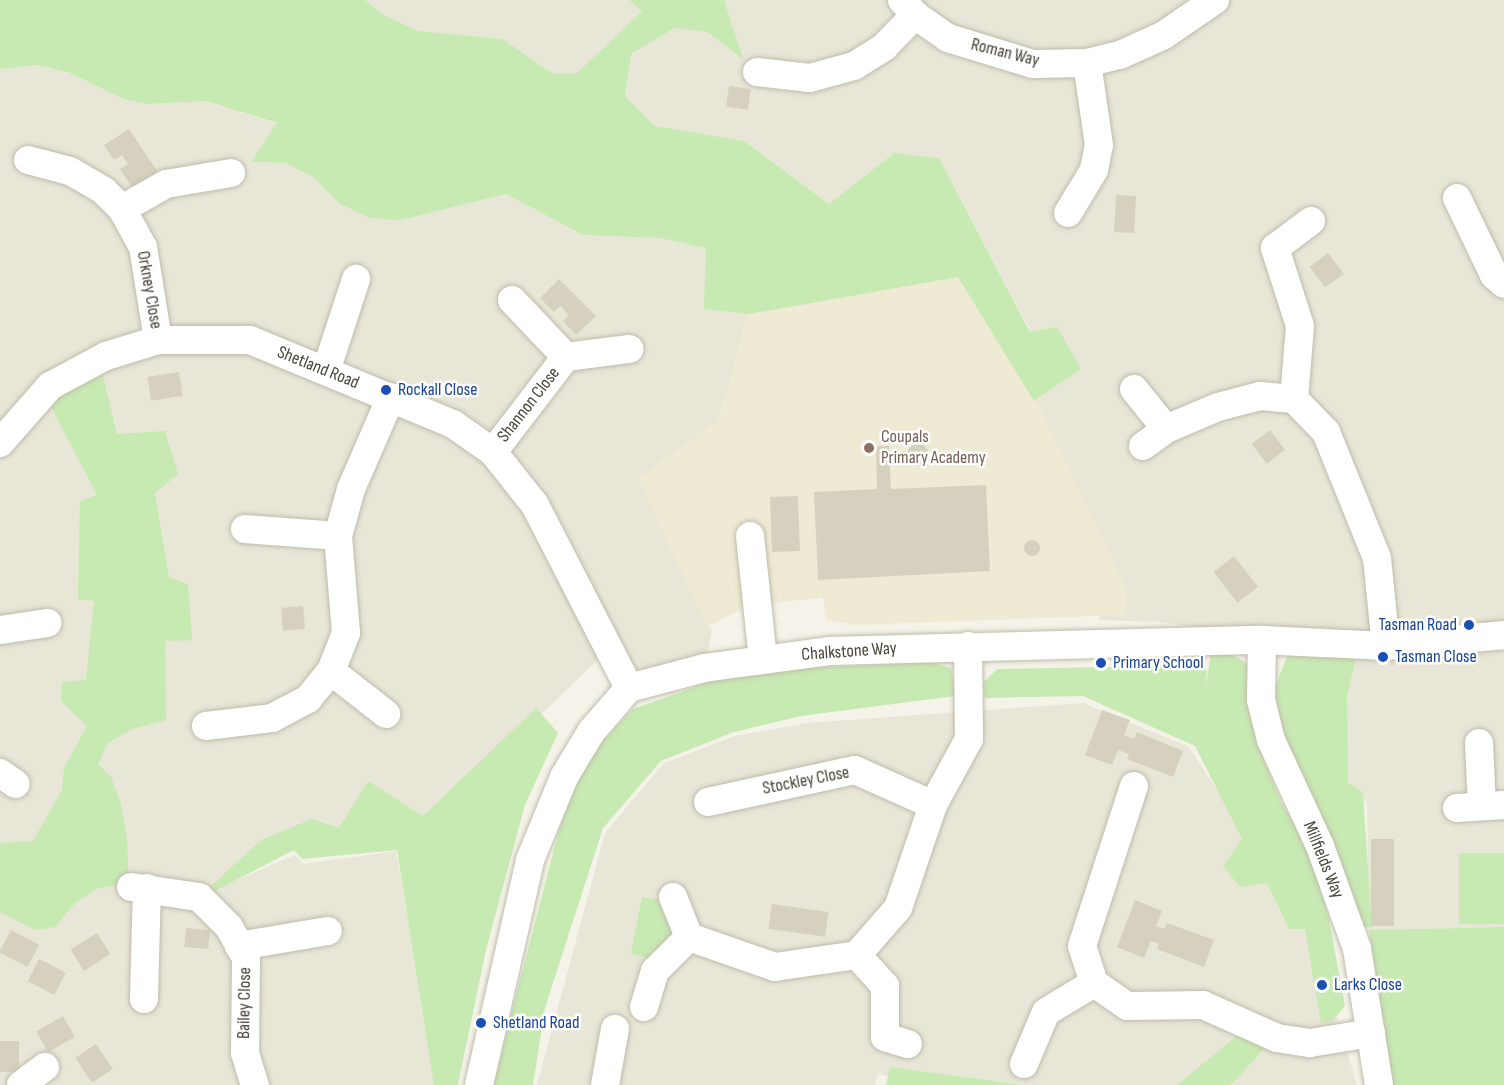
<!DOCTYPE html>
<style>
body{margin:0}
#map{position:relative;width:1504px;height:1085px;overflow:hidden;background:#f5f3e9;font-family:"Sofia Sans Condensed",sans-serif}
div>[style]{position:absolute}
.residential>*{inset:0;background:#e8e6d7}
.education>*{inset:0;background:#eeead3}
.green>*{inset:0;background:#c7e9b2;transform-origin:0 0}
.building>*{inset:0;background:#d6d1be;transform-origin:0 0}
.round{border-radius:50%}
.roads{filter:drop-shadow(0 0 2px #c0bcab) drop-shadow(0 0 2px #c0bcab)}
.minor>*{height:28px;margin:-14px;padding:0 14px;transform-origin:14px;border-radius:14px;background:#fff}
.dots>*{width:16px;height:16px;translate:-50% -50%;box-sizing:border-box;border:3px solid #fff;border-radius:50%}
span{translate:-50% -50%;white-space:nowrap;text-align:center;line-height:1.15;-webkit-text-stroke:5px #fff;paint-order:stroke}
.street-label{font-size:18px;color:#484437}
.transit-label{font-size:18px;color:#164399}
.left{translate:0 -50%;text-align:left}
.right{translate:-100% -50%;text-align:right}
.education-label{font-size:18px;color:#785e54}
</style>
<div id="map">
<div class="residential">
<i style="clip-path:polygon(365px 0,629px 0,642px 11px,577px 73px,553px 74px,503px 39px,418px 31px,380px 13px)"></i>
<i style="clip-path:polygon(724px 0,1504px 0,1504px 927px,1369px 930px,1367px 803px,1348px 783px,1334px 646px,1160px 622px,1097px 620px,1114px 596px,1034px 401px,1081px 369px,1031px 332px,939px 158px,894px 153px,829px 204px,744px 141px,655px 126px,625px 96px,631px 54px,675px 28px,707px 32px,742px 58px)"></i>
<i style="clip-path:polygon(37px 65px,68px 72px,149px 104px,206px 101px,278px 124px,251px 162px,286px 163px,314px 178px,340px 204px,401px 220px,506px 194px,583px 235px,660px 238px,706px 248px,705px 309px,749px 314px,716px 429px,646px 486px,712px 631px,704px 668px,629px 688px,608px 650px,427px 824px,268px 849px,213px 890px,295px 855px,303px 864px,396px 851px,437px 1085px,0 1085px,0 69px)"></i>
<i style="clip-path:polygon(1083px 703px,1189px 747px,1313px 937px,1357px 1085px,930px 1085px,878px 1074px,875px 1085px,537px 1085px,605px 833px,664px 763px,735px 736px,807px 723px)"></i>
</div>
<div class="education">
<i style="clip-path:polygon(955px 234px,1127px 589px,1125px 615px,855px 625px,826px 620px,823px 598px,750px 605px,707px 627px,638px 478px,720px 419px,752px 293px)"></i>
</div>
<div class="green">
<i style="clip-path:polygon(0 0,365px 0,380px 13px,418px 31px,503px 39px,553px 74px,577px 73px,642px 11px,629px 0,724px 0,743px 59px,707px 32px,675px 28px,631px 54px,625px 96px,655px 126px,744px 141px,829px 204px,894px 153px,939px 158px,1030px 332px,1057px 327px,1081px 369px,1034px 401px,958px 277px,749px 314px,704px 309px,706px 248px,660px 238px,583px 235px,506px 194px,401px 220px,370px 218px,340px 204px,314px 178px,286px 163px,251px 162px,277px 123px,206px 101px,149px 104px,124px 99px,68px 72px,37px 65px,0 69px)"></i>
<i style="clip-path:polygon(101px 369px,117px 434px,165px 431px,178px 474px,155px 493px,169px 577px,188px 584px,192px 640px,165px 641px,166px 720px,132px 729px,107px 744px,98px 764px,111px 777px,121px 804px,127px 839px,129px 884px,98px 888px,75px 903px,55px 927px,35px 930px,0 912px,0 843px,33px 841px,62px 790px,64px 768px,87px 726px,61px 701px,62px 682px,86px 680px,94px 601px,78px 599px,80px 501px,97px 495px,46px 397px)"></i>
<i style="clip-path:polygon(1305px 652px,1357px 653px,1347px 695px,1348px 782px,1363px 793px,1372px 928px,1361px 926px,1283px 741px,1275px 688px,1287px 656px)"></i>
<i style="clip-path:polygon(1211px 653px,1229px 653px,1248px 664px,1259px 748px,1280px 800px,1311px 854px,1329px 920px,1345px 1006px,1332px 1021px,1321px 1023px,1305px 929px,1289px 929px,1267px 883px,1240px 887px,1223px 866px,1242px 839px,1195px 746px,1083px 696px,985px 698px,982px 684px,997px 669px,1150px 666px,1207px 670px,1205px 690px)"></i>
<i style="clip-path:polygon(930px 662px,951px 668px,955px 696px,801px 716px,734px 732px,661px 761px,603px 828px,545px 1008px,533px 1085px,493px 1085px,559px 830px,587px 758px,633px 709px,720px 678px,808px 668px)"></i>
<i style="clip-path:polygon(536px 708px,558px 733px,525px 805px,486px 950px,458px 1085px,434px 1085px,397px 850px,302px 859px,294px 850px,215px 891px,210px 887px,261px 840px,312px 819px,339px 828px,368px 781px,423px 816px)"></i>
<i style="left:1459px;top:853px;width:45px;height:71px"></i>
<i style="clip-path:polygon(642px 897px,661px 900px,679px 932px,649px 958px,631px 954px)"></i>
<i style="clip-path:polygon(1504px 927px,1504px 1085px,1393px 1085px,1369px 930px)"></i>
<i style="clip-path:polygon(1239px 1034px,1266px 1046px,1237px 1079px,1229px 1085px,1177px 1085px)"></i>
<i style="clip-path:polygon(890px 1067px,1022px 1085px,886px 1085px)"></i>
</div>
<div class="building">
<i style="left:729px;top:86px;width:22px;height:21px;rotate:8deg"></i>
<i style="clip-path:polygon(129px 129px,157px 171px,132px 187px,120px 169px,128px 164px,122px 155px,114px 160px,104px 145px)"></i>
<i style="left:1116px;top:195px;width:20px;height:37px;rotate:3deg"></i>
<i style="left:1328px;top:253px;width:26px;height:23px;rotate:53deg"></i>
<i style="clip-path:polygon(559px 279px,596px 316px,576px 335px,563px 321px,569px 315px,560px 306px,554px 312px,540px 298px)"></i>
<i style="left:179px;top:372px;width:24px;height:32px;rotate:81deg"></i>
<i style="left:1270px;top:430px;width:25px;height:23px;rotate:53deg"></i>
<i class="round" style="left:907px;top:444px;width:22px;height:22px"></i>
<i style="clip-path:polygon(876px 446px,889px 446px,891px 489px,986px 485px,990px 571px,818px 580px,814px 492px,877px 489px)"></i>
<i style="left:798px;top:496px;width:55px;height:28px;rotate:88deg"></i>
<i class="round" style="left:1024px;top:540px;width:16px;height:16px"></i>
<i style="left:1234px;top:556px;width:39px;height:26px;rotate:52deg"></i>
<i style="left:303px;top:606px;width:23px;height:22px;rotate:85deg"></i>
<i style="clip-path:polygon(1102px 710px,1130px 720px,1124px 735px,1134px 739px,1137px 732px,1183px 751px,1173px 777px,1127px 759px,1129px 754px,1118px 750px,1112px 765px,1085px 755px)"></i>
<i style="left:1371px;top:839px;width:23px;height:87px"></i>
<i style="clip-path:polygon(1135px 900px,1162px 911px,1156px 926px,1165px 929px,1167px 923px,1214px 940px,1204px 967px,1157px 949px,1159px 944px,1151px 941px,1144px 958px,1117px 947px)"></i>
<i style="left:772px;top:904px;width:57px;height:25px;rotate:8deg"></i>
<i style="left:186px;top:928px;width:24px;height:19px;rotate:5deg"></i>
<i style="left:11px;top:930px;width:32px;height:25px;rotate:28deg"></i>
<i style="left:97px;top:933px;width:25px;height:31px;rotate:58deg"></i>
<i style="left:39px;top:959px;width:30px;height:25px;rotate:27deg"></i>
<i style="left:63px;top:1016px;width:24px;height:31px;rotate:60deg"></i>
<i style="left:0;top:1041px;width:19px;height:31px"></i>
<i style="left:96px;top:1044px;width:30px;height:25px;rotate:56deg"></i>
</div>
<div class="roads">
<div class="minor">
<i style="left:902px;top:0;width:20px;rotate:49deg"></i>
<i style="left:915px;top:15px;width:40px;rotate:34.9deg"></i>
<i style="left:948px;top:38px;width:89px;rotate:17deg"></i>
<i style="left:1033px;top:64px;width:54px;rotate:-1.1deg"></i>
<i style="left:1087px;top:63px;width:34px;rotate:-14deg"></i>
<i style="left:1120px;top:55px;width:48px;rotate:-24.4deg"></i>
<i style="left:1164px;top:35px;width:62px;rotate:-34.5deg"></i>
<i style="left:757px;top:72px;width:53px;rotate:6.5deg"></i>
<i style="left:810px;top:78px;width:46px;rotate:-15.3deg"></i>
<i style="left:854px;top:66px;width:36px;rotate:-32deg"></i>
<i style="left:884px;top:47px;width:45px;rotate:-45.9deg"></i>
<i style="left:28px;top:160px;width:43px;rotate:14.7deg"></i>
<i style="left:70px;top:171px;width:39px;rotate:30deg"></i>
<i style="left:104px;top:191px;width:25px;rotate:45deg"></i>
<i style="left:122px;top:209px;width:43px;rotate:61.1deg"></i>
<i style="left:143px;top:247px;width:94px;rotate:80.8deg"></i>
<i style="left:1457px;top:198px;width:85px;rotate:64.3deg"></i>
<i style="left:1494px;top:275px;width:13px;rotate:42deg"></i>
<i style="left:122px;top:209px;width:51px;rotate:-29.6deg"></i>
<i style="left:166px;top:184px;width:66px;rotate:-9.6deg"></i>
<i style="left:1068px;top:213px;width:50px;rotate:-58.8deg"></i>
<i style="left:1094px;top:170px;width:25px;rotate:-79deg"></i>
<i style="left:1099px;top:145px;width:83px;rotate:-98.3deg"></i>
<i style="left:512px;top:300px;width:79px;rotate:46.5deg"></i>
<i style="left:566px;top:357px;width:64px;rotate:-7.2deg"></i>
<i style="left:326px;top:371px;width:97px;rotate:-71.9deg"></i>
<i style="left:1134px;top:389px;width:51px;rotate:51.3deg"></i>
<i style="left:1166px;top:429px;width:56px;rotate:-22.9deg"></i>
<i style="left:1218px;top:407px;width:43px;rotate:-14.7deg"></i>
<i style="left:1260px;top:396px;width:34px;rotate:5deg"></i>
<i style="left:1294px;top:399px;width:46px;rotate:45.9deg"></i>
<i style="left:1326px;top:432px;width:136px;rotate:68deg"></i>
<i style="left:1377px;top:558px;width:88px;rotate:84.2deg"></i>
<i style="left:1294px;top:399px;width:73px;rotate:-85.3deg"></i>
<i style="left:1300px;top:326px;width:82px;rotate:-107.8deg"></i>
<i style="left:1275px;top:248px;width:45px;rotate:-36.9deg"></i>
<i style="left:0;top:443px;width:76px;rotate:-48.7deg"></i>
<i style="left:50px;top:386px;width:64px;rotate:-28.2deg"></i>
<i style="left:106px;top:356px;width:54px;rotate:-17.1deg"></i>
<i style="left:158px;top:340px;width:92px"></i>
<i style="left:250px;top:340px;width:220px;rotate:22.5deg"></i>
<i style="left:453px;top:424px;width:49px;rotate:35deg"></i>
<i style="left:493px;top:452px;width:68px;rotate:51.6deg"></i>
<i style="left:535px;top:505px;width:206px;rotate:62.8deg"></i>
<i style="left:1143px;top:446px;width:29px;rotate:-36deg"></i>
<i style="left:493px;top:452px;width:120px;rotate:-52.5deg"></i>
<i style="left:245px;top:529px;width:93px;rotate:4.3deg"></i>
<i style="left:750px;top:536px;width:124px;rotate:84deg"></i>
<i style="left:0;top:630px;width:48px;rotate:-8.5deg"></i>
<i style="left:1262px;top:640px;width:60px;rotate:91deg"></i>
<i style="left:1261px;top:700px;width:41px;rotate:76deg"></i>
<i style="left:1271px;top:740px;width:117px;rotate:65.2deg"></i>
<i style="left:1320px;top:846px;width:109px;rotate:70.2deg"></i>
<i style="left:1357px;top:949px;width:138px;rotate:80.8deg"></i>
<i style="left:331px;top:671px;width:70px;rotate:38deg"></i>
<i style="left:206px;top:726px;width:66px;rotate:-6.9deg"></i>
<i style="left:272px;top:718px;width:41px;rotate:-27.8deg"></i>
<i style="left:308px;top:699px;width:36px;rotate:-51deg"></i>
<i style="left:331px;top:671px;width:41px;rotate:-68.5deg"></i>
<i style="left:346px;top:633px;width:97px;rotate:-94.7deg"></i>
<i style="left:338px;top:536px;width:49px;rotate:-74.5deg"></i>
<i style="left:351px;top:489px;width:100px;rotate:-66.5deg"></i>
<i style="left:1479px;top:743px;width:63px;rotate:87.3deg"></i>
<i style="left:0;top:773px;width:19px;rotate:35deg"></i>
<i style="left:1134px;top:786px;width:168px;rotate:108deg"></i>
<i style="left:1082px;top:946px;width:39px;rotate:72deg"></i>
<i style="left:1094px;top:983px;width:40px;rotate:34.9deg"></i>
<i style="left:1127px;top:1006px;width:76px;rotate:-0.8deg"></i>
<i style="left:1203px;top:1005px;width:81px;rotate:24deg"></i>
<i style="left:1277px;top:1038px;width:33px;rotate:9deg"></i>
<i style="left:1310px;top:1043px;width:62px;rotate:-9.3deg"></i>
<i style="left:708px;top:802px;width:150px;rotate:-12.3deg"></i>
<i style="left:855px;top:770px;width:85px;rotate:24.2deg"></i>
<i style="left:1457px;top:808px;width:47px;rotate:-3.7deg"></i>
<i style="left:131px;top:887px;width:69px;rotate:8.4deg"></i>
<i style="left:199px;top:897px;width:42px;rotate:45deg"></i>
<i style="left:229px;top:927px;width:35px;rotate:61deg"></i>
<i style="left:246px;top:958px;width:95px;rotate:90.6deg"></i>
<i style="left:245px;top:1053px;width:34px;rotate:73deg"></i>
<i style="left:673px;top:897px;width:43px;rotate:68.2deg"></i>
<i style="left:689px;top:937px;width:91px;rotate:19.2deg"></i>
<i style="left:775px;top:967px;width:83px;rotate:-8.3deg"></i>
<i style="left:857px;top:955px;width:62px;rotate:-48.9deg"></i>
<i style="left:898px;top:908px;width:109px;rotate:-71.2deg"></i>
<i style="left:933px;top:805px;width:75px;rotate:-61.4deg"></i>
<i style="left:969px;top:739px;width:93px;rotate:-90.6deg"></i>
<i style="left:239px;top:946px;width:90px;rotate:-9.6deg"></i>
<i style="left:857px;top:955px;width:42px;rotate:47.9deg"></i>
<i style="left:885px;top:986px;width:51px;rotate:90deg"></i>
<i style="left:885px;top:1037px;width:24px;rotate:17deg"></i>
<i style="left:144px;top:999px;width:111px;rotate:-88.5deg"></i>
<i style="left:644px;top:1007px;width:38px;rotate:-73deg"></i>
<i style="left:655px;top:971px;width:48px;rotate:-45deg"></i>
<i style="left:1024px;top:1064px;width:56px;rotate:-67.1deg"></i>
<i style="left:1046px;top:1012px;width:56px;rotate:-31.1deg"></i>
<i style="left:21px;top:1085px;width:30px;rotate:-37deg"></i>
<i style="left:479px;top:1085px;width:231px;rotate:-77.2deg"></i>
<i style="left:530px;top:860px;width:90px;rotate:-67.7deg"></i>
<i style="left:564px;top:777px;width:52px;rotate:-59deg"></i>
<i style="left:591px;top:732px;width:58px;rotate:-49.2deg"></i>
<i style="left:629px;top:688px;width:78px;rotate:-14.9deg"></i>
<i style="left:704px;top:668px;width:126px;rotate:-7.7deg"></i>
<i style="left:829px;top:651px;width:433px;rotate:-1.5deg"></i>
<i style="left:1262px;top:640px;width:124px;rotate:2.8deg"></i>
<i style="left:1386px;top:646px;width:119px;rotate:-5.3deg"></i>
<i style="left:605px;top:1085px;width:57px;rotate:-79.9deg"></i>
</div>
</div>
<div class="dots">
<i style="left:386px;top:390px;background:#1a4fb4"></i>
<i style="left:869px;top:448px;background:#8d6e63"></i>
<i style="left:1469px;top:625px;background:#1a4fb4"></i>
<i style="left:1383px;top:657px;background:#1a4fb4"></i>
<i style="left:1101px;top:663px;background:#1a4fb4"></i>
<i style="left:1322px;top:985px;background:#1a4fb4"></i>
<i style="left:481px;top:1023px;background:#1a4fb4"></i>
</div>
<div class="street-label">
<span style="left:1005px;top:53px;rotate:14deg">Roman Way</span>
<span style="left:149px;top:290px;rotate:80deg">Orkney Close</span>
<span style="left:318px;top:368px;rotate:22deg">Shetland Road</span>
<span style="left:529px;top:405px;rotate:-52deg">Shannon Close</span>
<span style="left:849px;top:652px;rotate:-4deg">Chalkstone Way</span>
<span style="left:806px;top:781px;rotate:-11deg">Stockley Close</span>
<span style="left:1323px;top:860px;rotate:68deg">Millfields Way</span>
<span style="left:245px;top:1003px;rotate:-89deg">Bailey Close</span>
</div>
<div class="transit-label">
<span class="left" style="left:398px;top:390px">Rockall Close</span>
<span class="right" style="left:1457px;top:625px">Tasman Road</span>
<span class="left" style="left:1395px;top:657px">Tasman Close</span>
<span class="left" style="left:1113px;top:663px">Primary School</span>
<span class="left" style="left:1334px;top:985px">Larks Close</span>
<span class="left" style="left:493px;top:1023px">Shetland Road</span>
</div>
<div class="education-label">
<span class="left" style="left:881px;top:448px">Coupals<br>Primary Academy</span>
</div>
</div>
